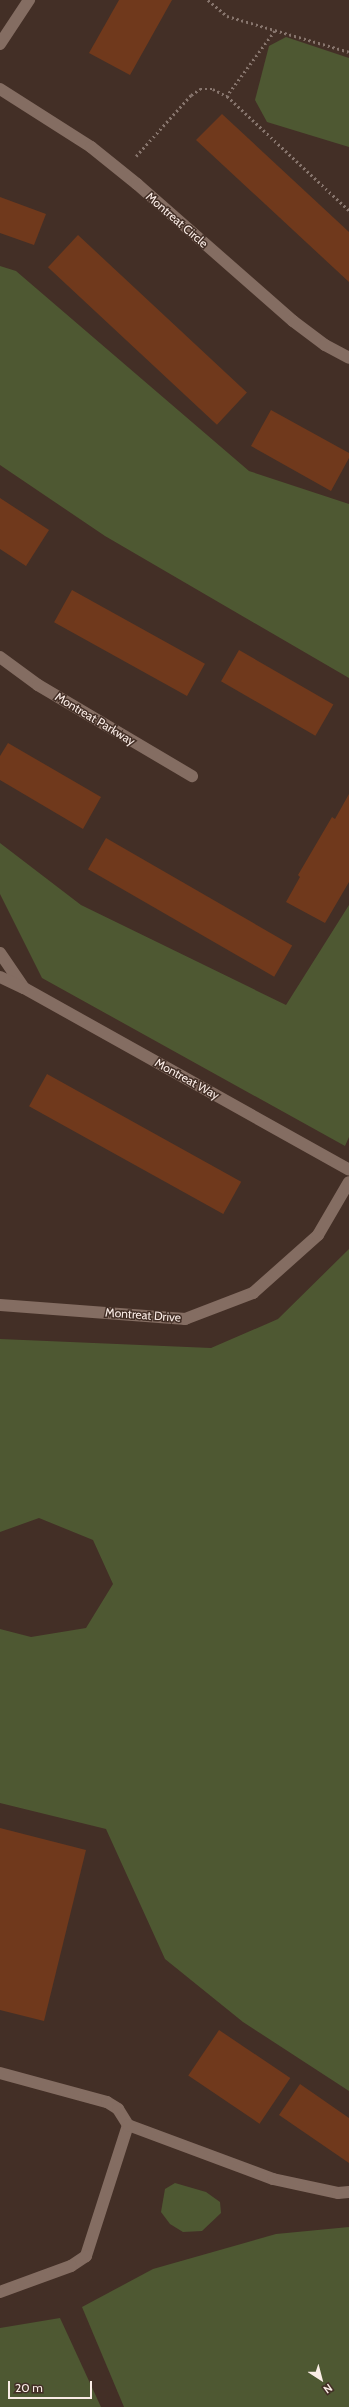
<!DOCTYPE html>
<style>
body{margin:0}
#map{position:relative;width:349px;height:2407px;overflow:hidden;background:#432f26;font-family:Cabin,sans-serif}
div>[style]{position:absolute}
.green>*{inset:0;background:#4e5832}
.building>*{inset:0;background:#70391c;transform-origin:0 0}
.path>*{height:2.5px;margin-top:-1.25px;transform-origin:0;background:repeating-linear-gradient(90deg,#87756d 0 2px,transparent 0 5px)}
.lane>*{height:12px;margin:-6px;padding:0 6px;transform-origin:6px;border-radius:6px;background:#846d62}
.street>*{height:12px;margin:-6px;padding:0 6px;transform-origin:6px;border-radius:6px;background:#846d62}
span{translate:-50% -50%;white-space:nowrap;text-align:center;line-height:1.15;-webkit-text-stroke:3px #432f26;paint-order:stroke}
.street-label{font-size:12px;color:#faece6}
.north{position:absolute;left:301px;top:2359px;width:40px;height:40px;-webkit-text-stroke:3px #432f26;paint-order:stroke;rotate:144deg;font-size:11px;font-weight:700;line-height:16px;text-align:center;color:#faece6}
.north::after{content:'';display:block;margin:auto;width:14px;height:18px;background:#faece6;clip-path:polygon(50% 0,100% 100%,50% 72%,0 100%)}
.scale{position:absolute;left:8px;top:2381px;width:84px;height:18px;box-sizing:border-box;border:2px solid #faece6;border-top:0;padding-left:5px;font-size:12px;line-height:14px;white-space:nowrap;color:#faece6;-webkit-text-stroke:3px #432f26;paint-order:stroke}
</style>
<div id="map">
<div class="green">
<i style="clip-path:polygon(286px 37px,349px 58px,349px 147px,267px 122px,255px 100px,269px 46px)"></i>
<i style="clip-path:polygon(0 266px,16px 271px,249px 471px,349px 504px,349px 678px,105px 536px,0 465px)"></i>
<i style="clip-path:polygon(0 843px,81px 905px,286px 1005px,349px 905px,349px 1137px,345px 1146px,42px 978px,0 894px)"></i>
<i style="clip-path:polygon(349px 1249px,349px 2091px,243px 2022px,165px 1959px,106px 1829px,0 1803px,0 1629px,31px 1637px,86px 1628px,113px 1584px,93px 1540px,39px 1518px,0 1532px,0 1339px,211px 1348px,278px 1319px)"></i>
<i style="clip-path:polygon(175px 2183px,206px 2192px,220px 2202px,221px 2213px,202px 2231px,183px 2232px,170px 2224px,161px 2212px,165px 2189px)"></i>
<i style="clip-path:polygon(349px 2227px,349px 2407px,124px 2407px,82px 2307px,153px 2269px,276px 2234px)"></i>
<i style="clip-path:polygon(60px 2318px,101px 2407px,0 2407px,0 2328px)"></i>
</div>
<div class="building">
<i style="clip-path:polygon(119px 0,172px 0,130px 75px,89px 53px)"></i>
<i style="clip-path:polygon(222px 114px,349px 232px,349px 282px,196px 140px)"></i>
<i style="clip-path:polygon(0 197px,46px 214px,34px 245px,0 233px)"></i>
<i style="left:78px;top:235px;width:231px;height:44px;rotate:43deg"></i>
<i style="clip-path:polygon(271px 410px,349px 453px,349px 458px,331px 491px,251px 446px)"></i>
<i style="clip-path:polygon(0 498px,49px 530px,26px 566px,0 549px)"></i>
<i style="left:72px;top:590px;width:152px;height:37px;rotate:29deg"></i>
<i style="left:239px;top:650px;width:109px;height:36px;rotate:30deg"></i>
<i style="clip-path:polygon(8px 743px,101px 797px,83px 829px,0 780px,0 756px)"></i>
<i style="clip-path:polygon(349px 794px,349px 882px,325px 923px,286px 902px,300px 877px,298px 875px,332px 817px,335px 819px)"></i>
<i style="left:106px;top:838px;width:215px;height:36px;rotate:30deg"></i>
<i style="left:47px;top:1074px;width:222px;height:37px;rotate:29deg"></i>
<i style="clip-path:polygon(0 1828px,86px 1850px,44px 2021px,0 2010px)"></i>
<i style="left:219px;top:2030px;width:86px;height:55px;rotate:34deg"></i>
<i style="clip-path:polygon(300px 2084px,349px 2118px,349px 2163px,279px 2115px)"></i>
</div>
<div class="path">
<i style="left:208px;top:0;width:25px;rotate:40deg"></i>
<i style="left:227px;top:16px;width:127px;rotate:16.4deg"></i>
<i style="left:275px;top:31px;width:81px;rotate:126.4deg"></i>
<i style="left:227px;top:96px;width:167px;rotate:43.1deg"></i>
<i style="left:136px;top:156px;width:82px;rotate:-48deg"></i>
<i style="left:191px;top:95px;width:11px;rotate:-34deg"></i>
<i style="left:200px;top:89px;width:13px"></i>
<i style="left:213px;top:89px;width:16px;rotate:27deg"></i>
</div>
<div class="lane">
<i style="left:0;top:2073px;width:111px;rotate:15.2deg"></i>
<i style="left:107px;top:2102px;width:13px;rotate:32deg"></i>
<i style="left:118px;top:2109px;width:19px;rotate:58deg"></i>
<i style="left:128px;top:2125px;width:138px;rotate:107.8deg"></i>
<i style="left:86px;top:2256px;width:18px;rotate:146deg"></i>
<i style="left:71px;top:2266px;width:76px;rotate:159.9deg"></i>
<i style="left:128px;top:2125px;width:155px;rotate:20.4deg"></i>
<i style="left:273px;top:2179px;width:66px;rotate:12.2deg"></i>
<i style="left:338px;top:2193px;width:11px;rotate:-5deg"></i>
</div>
<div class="street">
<i style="left:0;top:44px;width:53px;rotate:-56.6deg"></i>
<i style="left:0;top:89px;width:108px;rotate:32.5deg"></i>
<i style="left:91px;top:147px;width:59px;rotate:38.8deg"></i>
<i style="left:137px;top:184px;width:208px;rotate:41.3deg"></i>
<i style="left:293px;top:321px;width:40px;rotate:37deg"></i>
<i style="left:325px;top:345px;width:27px;rotate:28deg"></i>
<i style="left:0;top:657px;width:47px;rotate:36.4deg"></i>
<i style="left:38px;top:685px;width:179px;rotate:30.6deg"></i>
<i style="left:0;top:953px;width:42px;rotate:55.6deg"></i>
<i style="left:24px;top:988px;width:372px;rotate:29.2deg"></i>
<i style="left:0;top:977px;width:26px;rotate:25deg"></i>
<i style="left:0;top:1305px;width:186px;rotate:4.3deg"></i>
<i style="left:185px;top:1319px;width:73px;rotate:-20.9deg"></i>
<i style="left:253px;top:1293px;width:87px;rotate:-41.7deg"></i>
<i style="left:318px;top:1235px;width:61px;rotate:-59.7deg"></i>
</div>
<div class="street-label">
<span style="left:177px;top:220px;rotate:41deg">Montreat Circle</span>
<span style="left:95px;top:719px;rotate:31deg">Montreat Parkway</span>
<span style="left:187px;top:1079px;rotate:29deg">Montreat Way</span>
<span style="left:143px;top:1315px;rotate:4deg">Montreat Drive</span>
</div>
<div class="north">N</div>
<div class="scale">20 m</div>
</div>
